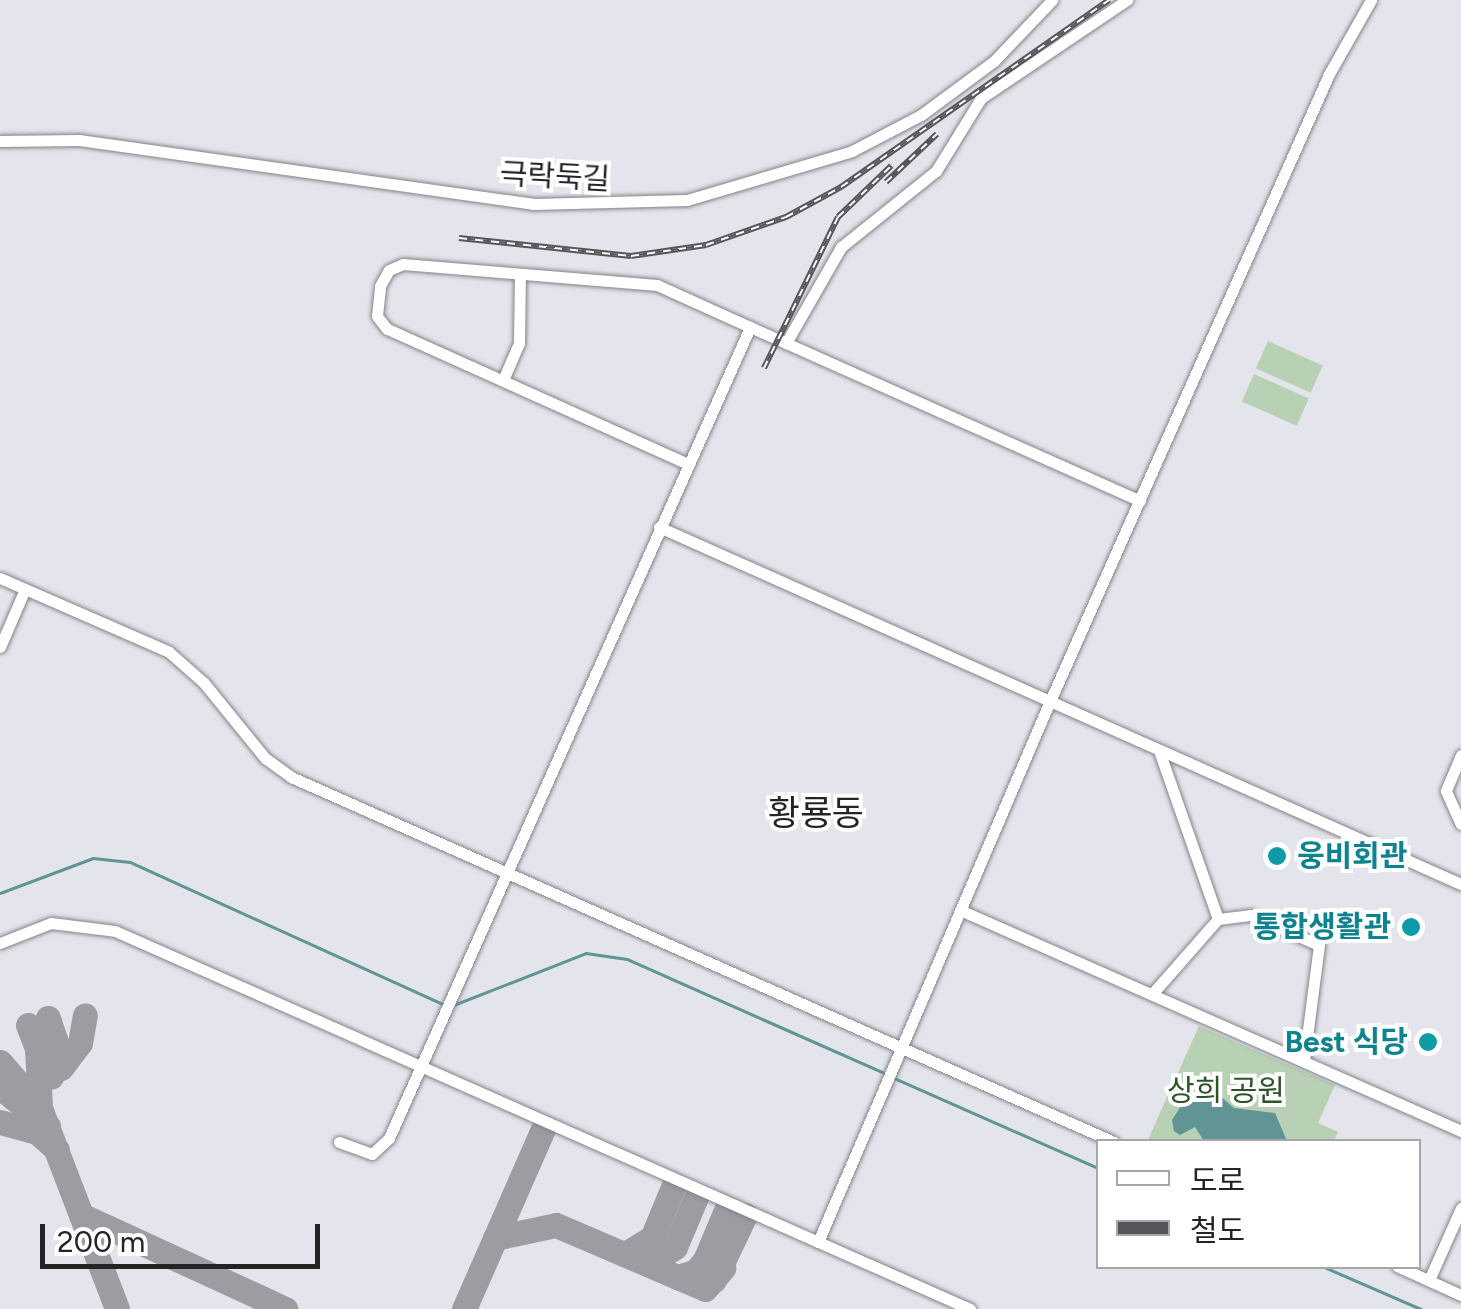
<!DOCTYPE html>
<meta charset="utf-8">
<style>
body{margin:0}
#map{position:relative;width:1461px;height:1309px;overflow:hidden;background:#e4e4ec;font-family:Figtree,"Noto Sans KR",sans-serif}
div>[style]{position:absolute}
.green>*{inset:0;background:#b8d0b4;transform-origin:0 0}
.water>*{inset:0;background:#609495}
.stream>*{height:2.5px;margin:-1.25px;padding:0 1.25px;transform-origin:1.25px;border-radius:1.25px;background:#609495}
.taxiway>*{height:25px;margin:-12.5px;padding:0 12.5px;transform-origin:12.5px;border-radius:12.5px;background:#9c9ca3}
.roads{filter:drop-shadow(0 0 2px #83838a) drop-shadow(0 0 2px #83838a)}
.minor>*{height:11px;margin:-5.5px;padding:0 5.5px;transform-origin:5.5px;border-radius:5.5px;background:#fff}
.rail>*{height:6px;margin-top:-3px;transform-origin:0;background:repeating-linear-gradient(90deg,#fff 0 8px,#55555a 0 16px);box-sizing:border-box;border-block:2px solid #55555a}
.dots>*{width:28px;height:28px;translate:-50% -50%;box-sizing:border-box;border:5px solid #fff;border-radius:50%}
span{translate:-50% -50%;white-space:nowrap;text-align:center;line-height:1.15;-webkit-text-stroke:8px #fff;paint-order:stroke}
.street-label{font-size:30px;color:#242427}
.culture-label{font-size:30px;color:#0d838f;font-weight:700}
.left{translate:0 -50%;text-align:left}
.right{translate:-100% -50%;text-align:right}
.park-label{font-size:30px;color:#2c5427}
.quarter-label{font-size:35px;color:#242427}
.legend{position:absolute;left:1096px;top:1139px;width:325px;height:130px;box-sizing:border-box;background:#fff;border:2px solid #a7a7a9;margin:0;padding:12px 18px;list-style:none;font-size:30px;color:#242427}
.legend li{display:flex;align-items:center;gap:20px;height:50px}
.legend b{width:50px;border:2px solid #a7a7a9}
.scale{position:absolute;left:40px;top:1224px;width:280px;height:45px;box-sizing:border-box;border:5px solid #242427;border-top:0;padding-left:12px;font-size:30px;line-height:35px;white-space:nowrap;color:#242427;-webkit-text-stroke:8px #fff;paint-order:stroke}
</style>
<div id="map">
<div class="green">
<i style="left:1268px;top:341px;width:60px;height:30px;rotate:24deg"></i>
<i style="left:1254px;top:374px;width:60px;height:30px;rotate:24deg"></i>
<i style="clip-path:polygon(1199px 1026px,1335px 1085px,1318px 1123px,1338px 1132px,1334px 1141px,1147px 1142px)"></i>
</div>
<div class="water">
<i style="clip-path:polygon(1210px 1087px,1234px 1108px,1275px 1113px,1287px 1141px,1204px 1141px,1195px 1127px,1180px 1135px,1174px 1131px,1172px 1120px,1186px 1098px,1201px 1097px)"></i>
</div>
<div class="stream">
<i style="left:0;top:893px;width:99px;rotate:-20.6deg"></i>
<i style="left:93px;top:858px;width:37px;rotate:6deg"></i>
<i style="left:130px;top:862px;width:344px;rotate:24.4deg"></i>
<i style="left:451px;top:1006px;width:145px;rotate:-21.4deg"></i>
<i style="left:586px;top:953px;width:41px;rotate:8.3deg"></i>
<i style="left:627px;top:959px;width:284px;rotate:23.9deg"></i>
<i style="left:894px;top:1078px;width:223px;rotate:23.8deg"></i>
<i style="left:1322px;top:1266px;width:108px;rotate:23.5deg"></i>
</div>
<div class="taxiway">
<i style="left:48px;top:1018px;width:22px;rotate:72deg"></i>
<i style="left:55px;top:1039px;width:38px;rotate:96deg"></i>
<i style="left:28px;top:1025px;width:25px;rotate:69deg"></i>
<i style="left:37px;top:1048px;width:60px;rotate:87.1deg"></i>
<i style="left:40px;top:1108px;width:215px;rotate:69deg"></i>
<i style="left:0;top:1062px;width:46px;rotate:49.4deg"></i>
<i style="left:61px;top:1068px;width:31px;rotate:-53deg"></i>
<i style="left:80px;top:1043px;width:28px;rotate:-80deg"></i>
<i style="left:0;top:1087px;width:62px;rotate:39.1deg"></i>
<i style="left:0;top:1122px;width:38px;rotate:15deg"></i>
<i style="left:37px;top:1132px;width:27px;rotate:42deg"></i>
<i style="left:81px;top:1215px;width:225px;rotate:24.7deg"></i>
<i style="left:495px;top:1238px;width:62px;rotate:-12deg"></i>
<i style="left:556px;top:1225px;width:162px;rotate:23.2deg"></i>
<i style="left:705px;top:1289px;width:28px;rotate:-49deg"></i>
<i style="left:625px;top:1254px;width:31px;rotate:-31deg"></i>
<i style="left:652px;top:1238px;width:57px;rotate:-67.5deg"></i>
<i style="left:648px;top:1264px;width:32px;rotate:-32deg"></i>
<i style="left:675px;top:1247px;width:56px;rotate:-67.1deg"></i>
<i style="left:677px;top:1277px;width:19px;rotate:-16deg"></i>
<i style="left:695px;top:1272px;width:16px;rotate:-50deg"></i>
<i style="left:705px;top:1260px;width:56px;rotate:-67.1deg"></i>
<i style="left:714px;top:1280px;width:72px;rotate:-64.5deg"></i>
<i style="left:464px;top:1309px;width:197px;rotate:-66.3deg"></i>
</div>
<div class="roads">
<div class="minor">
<i style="left:0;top:141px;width:79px;rotate:-0.7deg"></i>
<i style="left:79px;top:140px;width:458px;rotate:8deg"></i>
<i style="left:533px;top:204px;width:154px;rotate:-1.5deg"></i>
<i style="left:687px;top:200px;width:172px;rotate:-16.5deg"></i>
<i style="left:852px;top:151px;width:78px;rotate:-27.6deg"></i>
<i style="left:921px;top:115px;width:91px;rotate:-36.5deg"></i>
<i style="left:994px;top:61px;width:84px;rotate:-46.4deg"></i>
<i style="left:786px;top:343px;width:111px;rotate:-60.2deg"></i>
<i style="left:841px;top:247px;width:122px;rotate:-38.7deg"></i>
<i style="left:936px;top:171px;width:86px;rotate:-58.3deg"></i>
<i style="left:981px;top:98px;width:176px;rotate:-33.9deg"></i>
<i style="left:503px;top:380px;width:40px;rotate:-66.6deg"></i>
<i style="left:519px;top:343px;width:68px;rotate:-89.2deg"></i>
<i style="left:688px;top:464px;width:330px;rotate:-155.8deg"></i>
<i style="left:387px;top:329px;width:16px;rotate:-128deg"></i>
<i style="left:377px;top:316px;width:30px;rotate:-84deg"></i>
<i style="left:380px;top:286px;width:18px;rotate:-61deg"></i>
<i style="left:389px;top:270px;width:15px;rotate:-23deg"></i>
<i style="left:403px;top:264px;width:255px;rotate:4.7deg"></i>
<i style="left:657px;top:285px;width:102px;rotate:24.3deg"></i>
<i style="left:659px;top:527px;width:878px;rotate:24deg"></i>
<i style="left:0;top:578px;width:184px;rotate:23.6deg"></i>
<i style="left:169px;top:652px;width:47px;rotate:41.5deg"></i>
<i style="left:204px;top:683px;width:97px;rotate:50.9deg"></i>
<i style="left:265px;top:758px;width:32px;rotate:36deg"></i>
<i style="left:291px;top:777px;width:900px;rotate:23.92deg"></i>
<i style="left:0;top:647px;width:63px;rotate:-66.7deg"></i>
<i style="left:1461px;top:755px;width:39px;rotate:113deg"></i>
<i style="left:1446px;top:791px;width:36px;rotate:66deg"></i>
<i style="left:960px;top:910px;width:548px;rotate:23.8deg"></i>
<i style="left:1218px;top:919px;width:32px;rotate:-7deg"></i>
<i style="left:1250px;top:915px;width:75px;rotate:23.5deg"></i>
<i style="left:1319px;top:945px;width:117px;rotate:97.4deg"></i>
<i style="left:0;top:943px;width:55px;rotate:-21.4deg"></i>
<i style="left:51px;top:923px;width:64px;rotate:7.1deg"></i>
<i style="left:115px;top:931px;width:935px;rotate:23.85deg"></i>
<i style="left:1152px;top:994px;width:100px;rotate:-48.7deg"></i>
<i style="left:1218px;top:919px;width:176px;rotate:-109.3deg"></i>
<i style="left:339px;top:1142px;width:35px;rotate:20deg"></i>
<i style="left:372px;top:1154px;width:23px;rotate:-43deg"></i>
<i style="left:389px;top:1138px;width:888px;rotate:-66deg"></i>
<i style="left:750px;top:327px;width:427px;rotate:24deg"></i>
<i style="left:818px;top:1242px;width:589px;rotate:-66.79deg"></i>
<i style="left:1050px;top:701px;width:686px;rotate:-66.01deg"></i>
<i style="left:1329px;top:74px;width:85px;rotate:-60.4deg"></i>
<i style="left:1397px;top:1266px;width:70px;rotate:24.4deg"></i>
<i style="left:1429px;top:1280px;width:79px;rotate:-66deg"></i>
</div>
</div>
<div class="rail">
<i style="left:886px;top:182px;width:70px;rotate:-43.3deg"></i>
<i style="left:459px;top:238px;width:173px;rotate:6deg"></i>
<i style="left:631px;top:256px;width:76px;rotate:-8.3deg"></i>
<i style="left:706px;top:245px;width:85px;rotate:-19.3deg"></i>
<i style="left:786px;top:217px;width:63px;rotate:-28.6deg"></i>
<i style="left:841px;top:187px;width:327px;rotate:-34.9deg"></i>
<i style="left:764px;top:368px;width:168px;rotate:-63.9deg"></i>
<i style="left:838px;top:217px;width:74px;rotate:-43.9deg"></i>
</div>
<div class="dots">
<i style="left:1277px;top:856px;background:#0f9aa8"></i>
<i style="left:1411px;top:927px;background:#0f9aa8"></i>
<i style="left:1428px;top:1042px;background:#0f9aa8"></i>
</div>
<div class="street-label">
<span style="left:555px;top:177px;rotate:3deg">극락둑길</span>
</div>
<div class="culture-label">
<span class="left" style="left:1297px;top:856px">웅비회관</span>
<span class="right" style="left:1391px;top:927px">통합생활관</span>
<span class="right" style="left:1408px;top:1042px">Best 식당</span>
</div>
<div class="park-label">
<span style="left:1226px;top:1091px">상희 공원</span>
</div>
<div class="quarter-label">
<span style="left:816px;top:813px">황룡동</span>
</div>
<ul class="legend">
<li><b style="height:12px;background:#fff"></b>도로</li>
<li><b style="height:12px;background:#55555a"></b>철도</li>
</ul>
<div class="scale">200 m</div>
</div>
